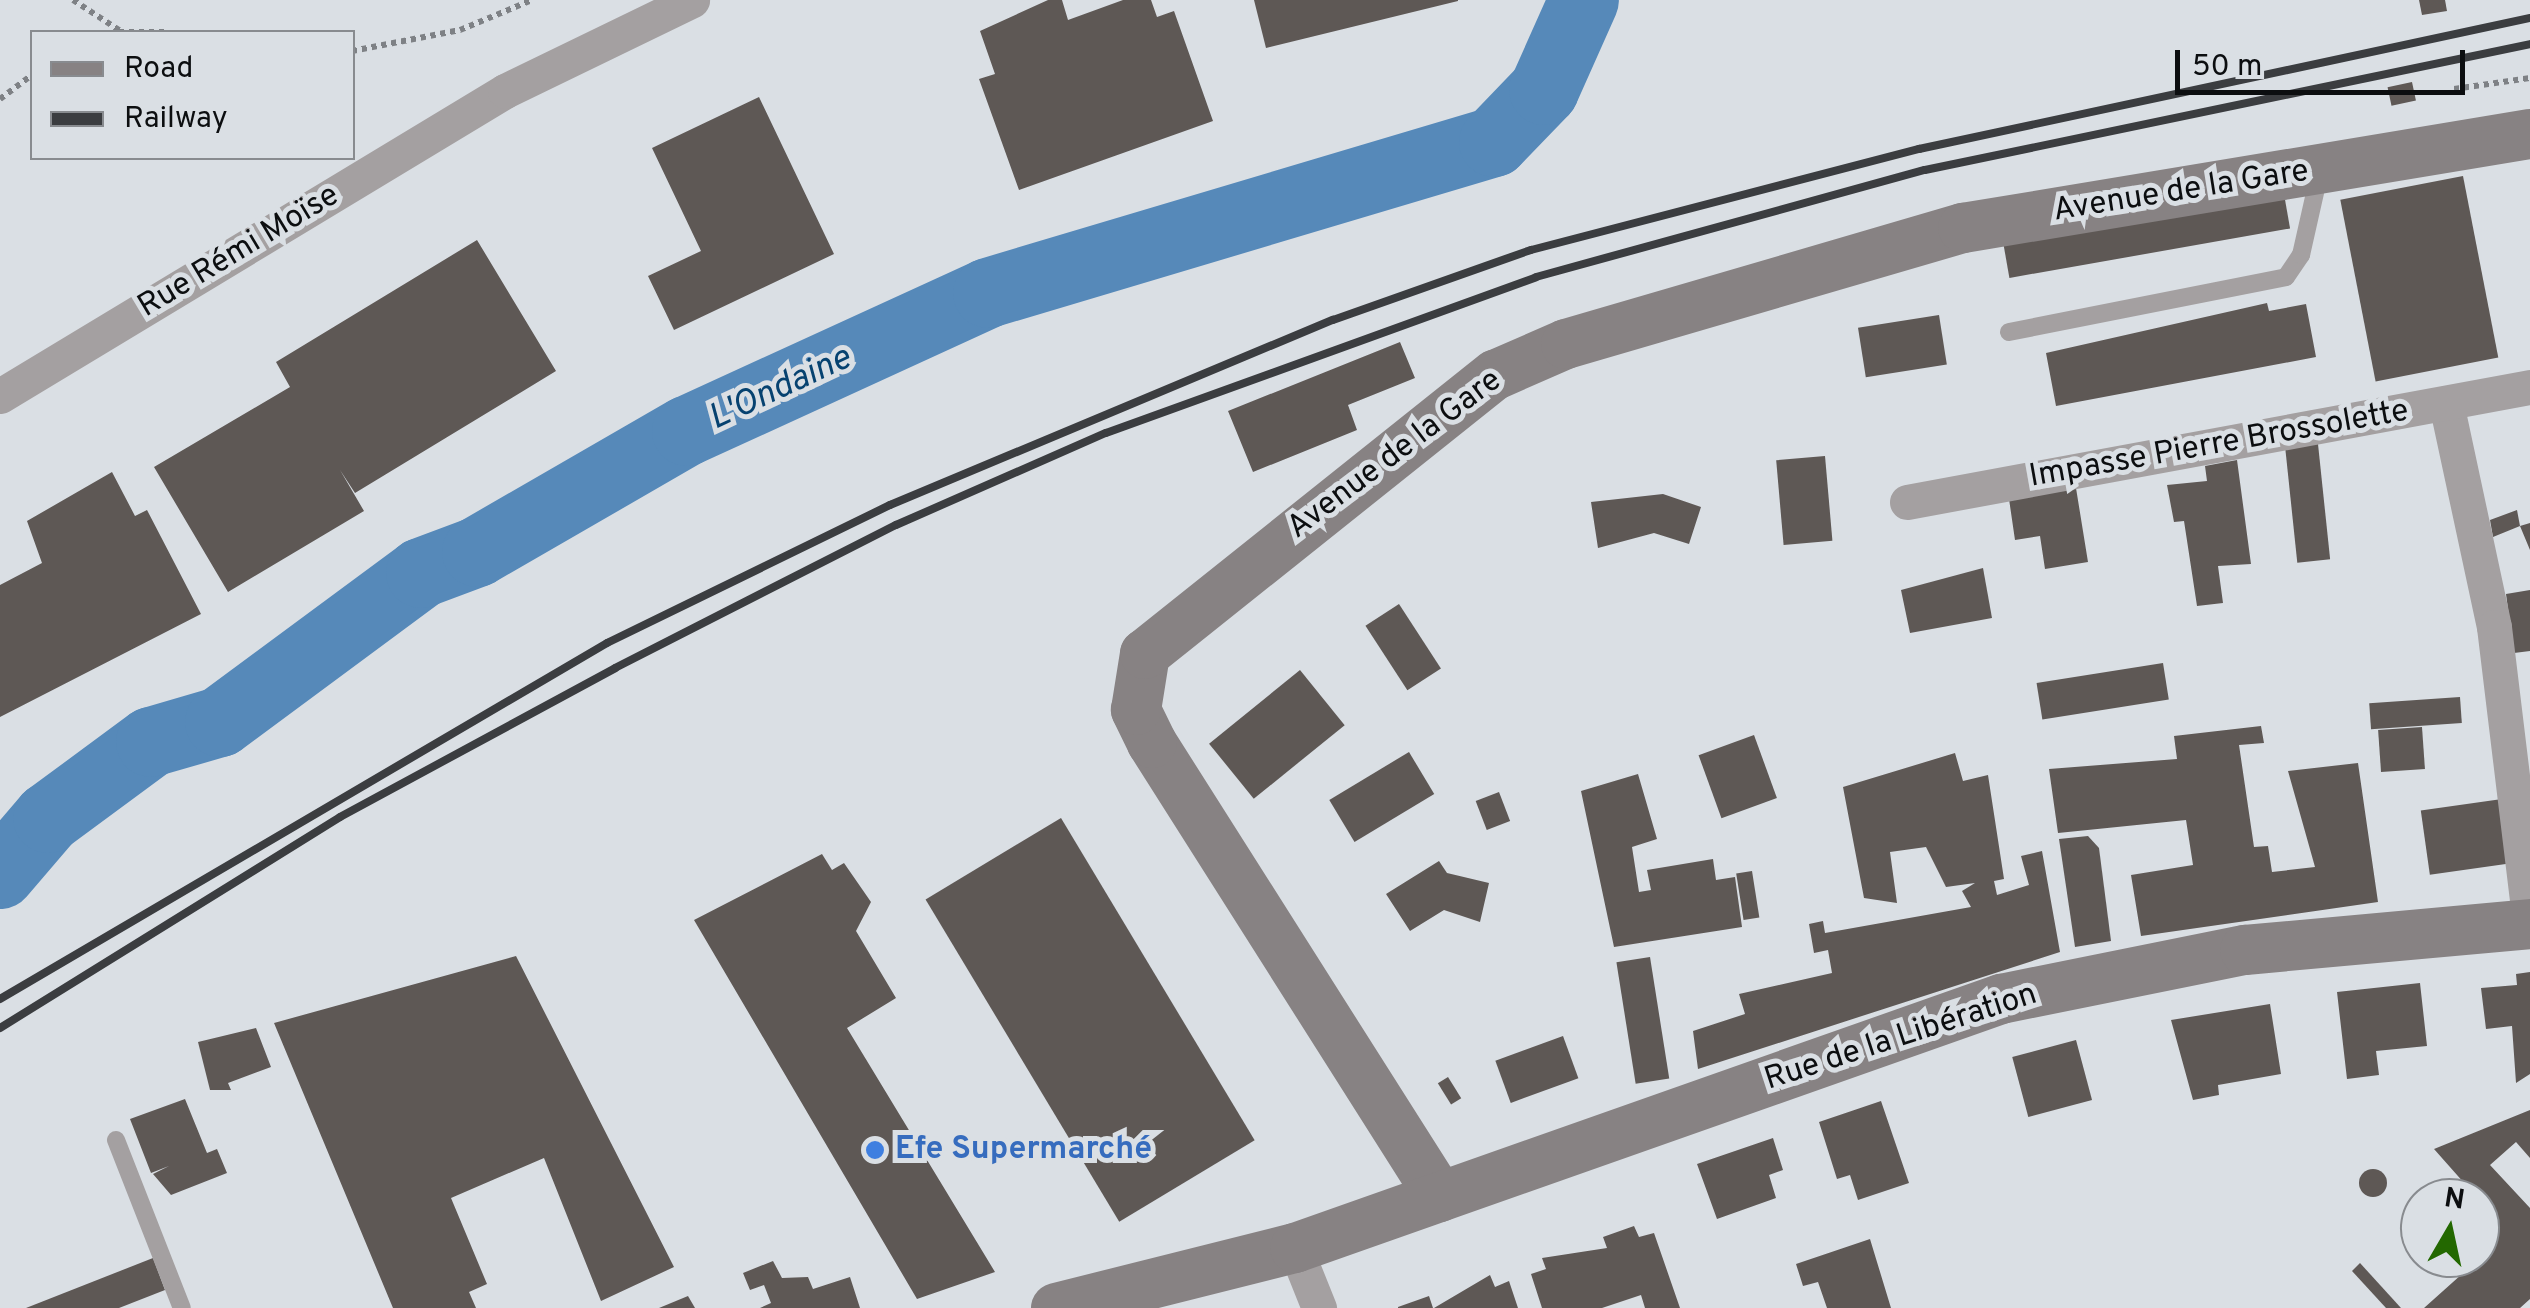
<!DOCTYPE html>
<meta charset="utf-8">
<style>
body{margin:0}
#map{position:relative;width:2530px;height:1308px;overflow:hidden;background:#dadfe4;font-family:Overpass,sans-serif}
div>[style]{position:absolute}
.river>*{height:70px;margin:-35px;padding:0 35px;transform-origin:35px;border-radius:35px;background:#5689b9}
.building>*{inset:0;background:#5e5855;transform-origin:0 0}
.round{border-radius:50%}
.path>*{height:6px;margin-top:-3px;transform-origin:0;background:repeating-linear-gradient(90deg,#7e8185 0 5px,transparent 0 10px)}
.lane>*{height:18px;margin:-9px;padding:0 9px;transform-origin:9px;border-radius:9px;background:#a4a0a1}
.street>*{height:35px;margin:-17.5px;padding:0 17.5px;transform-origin:17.5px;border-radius:17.5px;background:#a4a0a1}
.secondary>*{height:50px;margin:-25px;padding:0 25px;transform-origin:25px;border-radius:25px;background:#878283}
.rail>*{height:8px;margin:-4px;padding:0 4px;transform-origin:4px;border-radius:4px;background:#3b3d40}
.dots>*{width:28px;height:28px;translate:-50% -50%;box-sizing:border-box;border:5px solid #dadfe4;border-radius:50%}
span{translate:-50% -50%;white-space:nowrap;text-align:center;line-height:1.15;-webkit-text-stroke:10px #dadfe4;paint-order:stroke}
.street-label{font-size:32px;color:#0c0e10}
.shop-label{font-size:32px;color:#366cbe;font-weight:700}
.left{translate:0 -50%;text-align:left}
.water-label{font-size:35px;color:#064270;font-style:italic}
.legend{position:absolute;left:30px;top:30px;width:325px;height:130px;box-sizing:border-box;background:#dadfe4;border:2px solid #888b8f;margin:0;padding:12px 18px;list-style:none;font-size:30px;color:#0c0e10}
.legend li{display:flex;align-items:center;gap:20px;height:50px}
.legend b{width:50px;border:2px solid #888b8f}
.north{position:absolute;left:2400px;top:1178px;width:100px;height:100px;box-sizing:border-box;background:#dadfe4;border:2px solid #888b8f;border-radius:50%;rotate:9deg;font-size:28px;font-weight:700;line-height:40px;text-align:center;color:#0c0e10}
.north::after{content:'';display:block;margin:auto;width:35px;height:45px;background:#236800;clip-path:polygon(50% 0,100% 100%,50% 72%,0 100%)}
.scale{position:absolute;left:2175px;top:50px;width:290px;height:45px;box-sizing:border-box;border:5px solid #0c0e10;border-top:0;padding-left:12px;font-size:30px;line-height:35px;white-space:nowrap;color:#0c0e10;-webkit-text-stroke:8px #dadfe4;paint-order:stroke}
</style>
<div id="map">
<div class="river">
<i style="left:0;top:874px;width:74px;rotate:-49.4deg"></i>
<i style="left:48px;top:818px;width:128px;rotate:-36.4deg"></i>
<i style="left:151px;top:742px;width:72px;rotate:-16.2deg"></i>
<i style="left:220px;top:722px;width:250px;rotate:-36.5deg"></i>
<i style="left:421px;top:573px;width:60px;rotate:-20.6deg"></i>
<i style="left:477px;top:552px;width:242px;rotate:-30deg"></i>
<i style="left:687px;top:431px;width:331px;rotate:-24.6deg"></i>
<i style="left:988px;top:293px;width:528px;rotate:-16.62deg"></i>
<i style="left:1494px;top:142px;width:72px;rotate:-46.1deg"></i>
<i style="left:1544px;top:90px;width:98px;rotate:-66deg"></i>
</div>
<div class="building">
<i style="clip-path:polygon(1048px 0,1062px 0,1068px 20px,1123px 0,1151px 0,1157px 17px,1174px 11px,1213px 121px,1019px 190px,979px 79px,995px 74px,980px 31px)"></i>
<i style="clip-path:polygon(1254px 0,1458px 0,1458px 1px,1266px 48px)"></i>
<i style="clip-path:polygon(2419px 0,2445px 0,2447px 11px,2422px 15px)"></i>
<i style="left:2412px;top:82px;width:19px;height:25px;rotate:78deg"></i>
<i style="clip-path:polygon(759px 97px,834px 254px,674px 330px,648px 276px,701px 251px,652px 148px)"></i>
<i style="left:2463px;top:176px;width:185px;height:125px;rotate:79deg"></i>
<i style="left:2284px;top:194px;width:35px;height:285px;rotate:80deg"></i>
<i style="clip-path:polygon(477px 240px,556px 371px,355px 493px,340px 470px,364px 511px,228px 592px,154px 467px,290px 387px,276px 362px)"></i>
<i style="clip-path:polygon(2267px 303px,2269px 311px,2306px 304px,2316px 357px,2056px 406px,2046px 353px)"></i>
<i style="left:1939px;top:315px;width:50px;height:82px;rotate:81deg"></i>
<i style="clip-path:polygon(1400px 342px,1415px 378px,1348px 405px,1357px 430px,1253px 472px,1228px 411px)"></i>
<i style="left:2318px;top:444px;width:116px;height:33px;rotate:84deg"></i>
<i style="left:1825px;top:456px;width:85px;height:49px;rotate:85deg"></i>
<i style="clip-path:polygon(2237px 460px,2251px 564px,2218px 566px,2223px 603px,2197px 606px,2184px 521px,2174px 522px,2167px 485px,2207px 481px,2205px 466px)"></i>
<i style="clip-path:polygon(112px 472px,135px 516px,147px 510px,201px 614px,0 717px,0 585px,42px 563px,27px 521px)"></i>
<i style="clip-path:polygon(2076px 488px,2088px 562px,2045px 569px,2040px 536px,2015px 540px,2009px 499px)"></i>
<i style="clip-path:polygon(1663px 494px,1701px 507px,1689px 544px,1654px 533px,1598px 548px,1591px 502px)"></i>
<i style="clip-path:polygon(2517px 510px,2520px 526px,2530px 523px,2530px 550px,2520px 526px,2493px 537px,2490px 520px)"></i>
<i style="clip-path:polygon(1983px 568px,1992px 618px,1910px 633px,1901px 590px)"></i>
<i style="clip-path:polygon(2530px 590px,2530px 651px,2514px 653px,2506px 594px)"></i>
<i style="left:1399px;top:604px;width:77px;height:40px;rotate:57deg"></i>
<i style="left:2163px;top:663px;width:37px;height:128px;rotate:81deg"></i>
<i style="left:1300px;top:670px;width:71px;height:117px;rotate:51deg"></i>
<i style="left:2460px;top:697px;width:26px;height:91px;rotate:86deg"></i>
<i style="clip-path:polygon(2261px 726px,2264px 743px,2239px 745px,2254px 847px,2268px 846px,2272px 872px,2315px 867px,2288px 771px,2358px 763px,2378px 902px,2141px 936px,2131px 875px,2193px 865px,2186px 820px,2058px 833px,2049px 769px,2177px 759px,2174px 736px)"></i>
<i style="left:2422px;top:727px;width:42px;height:44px;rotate:86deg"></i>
<i style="left:1754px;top:735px;width:67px;height:59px;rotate:70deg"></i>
<i style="left:1409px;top:752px;width:49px;height:93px;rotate:59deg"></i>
<i style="clip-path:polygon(1955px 753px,1963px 781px,1988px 775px,2004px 879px,1994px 881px,1997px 895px,2029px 885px,2021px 856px,2042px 851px,2060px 952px,1698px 1069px,1693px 1031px,1745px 1014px,1739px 994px,1832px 973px,1828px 950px,1814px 953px,1809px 924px,1823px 921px,1825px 933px,1971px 907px,1962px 891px,1975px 883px,1946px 887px,1926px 847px,1890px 852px,1897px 903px,1864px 898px,1843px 787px)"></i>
<i style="clip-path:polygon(1638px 774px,1657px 839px,1632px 847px,1639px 892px,1651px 890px,1647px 870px,1713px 859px,1716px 880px,1735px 877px,1742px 927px,1614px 947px,1581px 791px)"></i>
<i style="left:1499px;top:792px;width:31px;height:25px;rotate:69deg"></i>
<i style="left:2502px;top:799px;width:65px;height:82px;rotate:82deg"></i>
<i style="left:1061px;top:818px;width:376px;height:158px;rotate:59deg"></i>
<i style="clip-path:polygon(2088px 836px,2099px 848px,2111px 941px,2075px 947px,2059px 839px)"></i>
<i style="clip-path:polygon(822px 854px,832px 870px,844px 863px,871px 902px,856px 931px,896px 998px,847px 1028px,995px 1272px,917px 1299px,694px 920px)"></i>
<i style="clip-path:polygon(1439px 861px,1447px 873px,1489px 883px,1480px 922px,1444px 910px,1410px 931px,1386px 894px)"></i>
<i style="left:1752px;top:871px;width:47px;height:16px;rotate:81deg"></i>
<i style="clip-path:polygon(516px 956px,674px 1267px,601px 1301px,544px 1158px,451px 1198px,487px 1284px,469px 1292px,476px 1308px,393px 1308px,274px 1023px)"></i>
<i style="left:1650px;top:957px;width:123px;height:34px;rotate:81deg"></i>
<i style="clip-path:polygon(2530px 972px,2530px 1074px,2516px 1083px,2512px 1026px,2486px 1029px,2481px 988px,2517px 985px,2516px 974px)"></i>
<i style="clip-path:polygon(2420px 983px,2427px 1046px,2376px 1051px,2379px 1075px,2347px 1079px,2337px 992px)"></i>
<i style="clip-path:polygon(2270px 1004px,2281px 1074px,2218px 1085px,2219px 1095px,2193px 1100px,2171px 1020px)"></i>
<i style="clip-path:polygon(256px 1028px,271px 1067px,228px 1083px,231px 1090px,210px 1090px,198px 1042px)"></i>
<i style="left:1563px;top:1036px;width:45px;height:72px;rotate:70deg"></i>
<i style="left:2076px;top:1040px;width:62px;height:66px;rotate:75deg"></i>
<i style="left:1448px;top:1077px;width:25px;height:12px;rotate:58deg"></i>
<i style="clip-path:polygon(185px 1099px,207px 1153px,217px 1149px,227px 1173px,171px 1195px,153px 1174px,169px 1166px,151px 1173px,130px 1119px)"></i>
<i style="clip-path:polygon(1881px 1101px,1909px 1183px,1858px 1200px,1850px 1175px,1837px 1179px,1819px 1122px)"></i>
<i style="clip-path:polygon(2530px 1110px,2530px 1158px,2516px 1142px,2490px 1165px,2530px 1208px,2530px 1299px,2520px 1308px,2424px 1308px,2462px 1274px,2455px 1264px,2469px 1268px,2495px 1243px,2480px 1226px,2480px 1198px,2456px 1198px,2465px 1184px,2434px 1149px)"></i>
<i style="clip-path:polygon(1773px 1138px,1783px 1170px,1769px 1175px,1776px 1198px,1717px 1219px,1697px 1164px)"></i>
<i class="round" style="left:2359px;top:1169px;width:28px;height:28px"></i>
<i style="clip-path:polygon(1634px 1226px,1639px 1237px,1654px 1233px,1680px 1308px,1645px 1308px,1641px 1295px,1602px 1308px,1542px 1308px,1531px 1274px,1546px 1269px,1542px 1258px,1607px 1248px,1603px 1237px)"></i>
<i style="clip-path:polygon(1870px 1239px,1891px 1308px,1827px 1308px,1818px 1282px,1803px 1286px,1796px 1264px)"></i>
<i style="clip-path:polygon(153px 1258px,165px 1290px,119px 1308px,26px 1308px)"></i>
<i style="clip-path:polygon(773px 1261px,782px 1278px,808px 1277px,813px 1289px,850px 1277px,860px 1308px,760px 1308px,771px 1303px,764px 1285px,750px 1290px,743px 1273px)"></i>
<i style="clip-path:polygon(2360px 1263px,2391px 1297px,2401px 1308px,2386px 1308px,2352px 1271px)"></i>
<i style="clip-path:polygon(1490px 1275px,1495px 1287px,1509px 1281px,1518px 1308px,1434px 1308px)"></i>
<i style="clip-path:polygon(688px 1296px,695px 1308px,659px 1308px)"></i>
<i style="clip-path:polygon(1429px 1296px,1433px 1308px,1398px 1308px,1398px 1307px)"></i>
</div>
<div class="path">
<i style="left:73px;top:0;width:59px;rotate:33.1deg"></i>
<i style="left:119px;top:32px;width:49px"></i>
<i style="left:352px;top:51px;width:110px;rotate:-11deg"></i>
<i style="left:460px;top:30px;width:78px;rotate:-22.6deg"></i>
<i style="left:2454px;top:89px;width:77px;rotate:-8.2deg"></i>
<i style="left:0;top:99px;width:40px;rotate:-37deg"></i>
</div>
<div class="lane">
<i style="left:2009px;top:332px;width:282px;rotate:-11.2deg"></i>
<i style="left:2286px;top:277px;width:27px;rotate:-56deg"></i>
<i style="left:2301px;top:255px;width:86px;rotate:-77.3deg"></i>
<i style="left:116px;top:1140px;width:180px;rotate:68.6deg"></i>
</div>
<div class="street">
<i style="left:0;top:396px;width:590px;rotate:-31.13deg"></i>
<i style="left:505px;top:91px;width:208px;rotate:-25.9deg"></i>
<i style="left:2446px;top:403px;width:229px;rotate:77.9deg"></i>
<i style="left:2494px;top:627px;width:299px;rotate:83.1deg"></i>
<i style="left:1907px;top:502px;width:634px;rotate:-10.46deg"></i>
<i style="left:1295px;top:1248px;width:65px;rotate:68.2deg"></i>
</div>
<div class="secondary">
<i style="left:1440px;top:1197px;width:538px;rotate:-122.39deg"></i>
<i style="left:1152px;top:743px;width:37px;rotate:-116deg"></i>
<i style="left:1136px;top:710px;width:57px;rotate:-80.9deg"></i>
<i style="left:1145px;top:654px;width:448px;rotate:-38.6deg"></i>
<i style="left:1495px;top:375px;width:77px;rotate:-23.6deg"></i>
<i style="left:1566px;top:344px;width:414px;rotate:-16.3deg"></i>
<i style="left:1963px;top:228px;width:575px;rotate:-9.41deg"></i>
<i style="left:1056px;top:1308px;width:246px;rotate:-14.1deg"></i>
<i style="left:1295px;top:1248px;width:749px;rotate:-19.43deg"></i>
<i style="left:2001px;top:999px;width:249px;rotate:-11.4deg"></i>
<i style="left:2245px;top:950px;width:286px;rotate:-5.2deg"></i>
</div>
<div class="rail">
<i style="left:0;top:999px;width:704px;rotate:-30.39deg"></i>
<i style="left:607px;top:643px;width:315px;rotate:-26deg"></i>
<i style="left:890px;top:505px;width:480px;rotate:-22.7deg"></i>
<i style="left:1333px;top:320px;width:210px;rotate:-19.5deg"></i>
<i style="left:1531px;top:250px;width:401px;rotate:-14.6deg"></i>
<i style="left:1919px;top:149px;width:625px;rotate:-12.1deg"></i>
<i style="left:0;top:1028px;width:400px;rotate:-31.8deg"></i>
<i style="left:340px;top:817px;width:313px;rotate:-28.4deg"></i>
<i style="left:615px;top:668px;width:315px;rotate:-27deg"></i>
<i style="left:896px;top:525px;width:229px;rotate:-23.7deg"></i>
<i style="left:1106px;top:433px;width:457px;rotate:-19.9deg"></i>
<i style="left:1536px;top:277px;width:403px;rotate:-15.4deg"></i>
<i style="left:1925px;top:170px;width:618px;rotate:-11.76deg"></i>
</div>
<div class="dots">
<i style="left:875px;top:1150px;background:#3f7fe0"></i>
</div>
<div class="street-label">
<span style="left:2181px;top:192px;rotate:-9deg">Avenue de la Gare</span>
<span style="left:239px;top:252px;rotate:-31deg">Rue Rémi Moïse</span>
<span style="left:2219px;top:445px;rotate:-10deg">Impasse Pierre Brossolette</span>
<span style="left:1395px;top:455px;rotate:-37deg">Avenue de la Gare</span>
<span style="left:1901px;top:1038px;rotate:-18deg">Rue de la Libération</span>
</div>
<div class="shop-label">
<span class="left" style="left:895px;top:1150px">Efe Supermarché</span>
</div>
<div class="water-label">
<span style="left:780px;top:389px;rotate:-25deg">L'Ondaine</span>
</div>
<ul class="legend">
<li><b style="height:12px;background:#878283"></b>Road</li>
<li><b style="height:12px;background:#3b3d40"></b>Railway</li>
</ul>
<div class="north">N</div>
<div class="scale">50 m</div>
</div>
